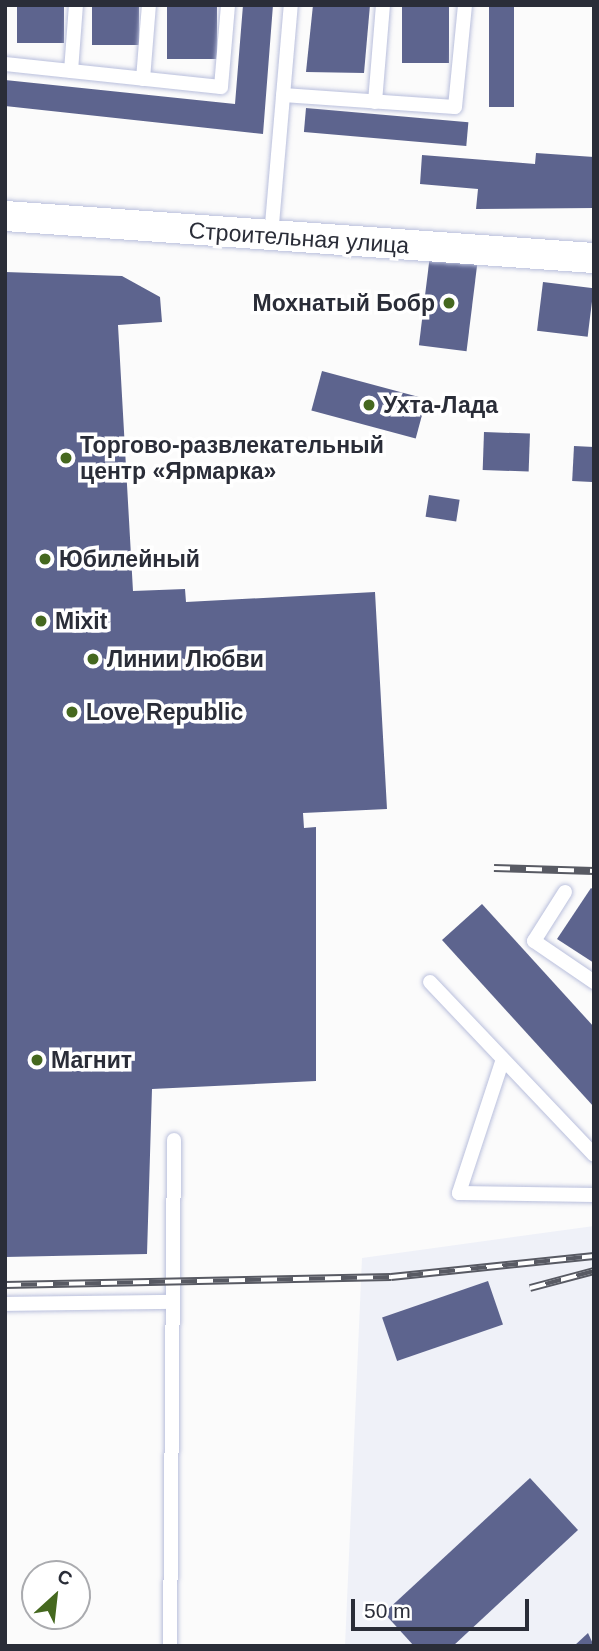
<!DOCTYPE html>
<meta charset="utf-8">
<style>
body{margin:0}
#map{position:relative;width:599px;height:1651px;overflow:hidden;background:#fbfbfb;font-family:Helvetica,sans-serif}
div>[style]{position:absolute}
.built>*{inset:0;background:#eff1f8}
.building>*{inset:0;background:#5d648e;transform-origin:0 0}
.roads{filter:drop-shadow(0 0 2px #b9bfdc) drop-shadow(0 0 2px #b9bfdc)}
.service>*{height:14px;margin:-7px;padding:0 7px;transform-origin:7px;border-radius:7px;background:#fff}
.minor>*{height:30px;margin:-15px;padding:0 15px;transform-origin:15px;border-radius:15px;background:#fff}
.rail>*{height:8px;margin-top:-4px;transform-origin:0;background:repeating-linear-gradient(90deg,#fff 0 16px,#585a63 0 32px);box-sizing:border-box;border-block:2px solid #585a63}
.dots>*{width:19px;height:19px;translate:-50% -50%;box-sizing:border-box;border:4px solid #fff;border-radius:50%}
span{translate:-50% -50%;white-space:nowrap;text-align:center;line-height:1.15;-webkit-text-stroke:7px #fff;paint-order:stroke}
.street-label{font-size:23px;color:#2a2d38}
.poi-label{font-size:23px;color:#2a2d38;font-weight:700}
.right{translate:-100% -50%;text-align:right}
.left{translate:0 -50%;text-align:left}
.frame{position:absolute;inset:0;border:7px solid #2a2d38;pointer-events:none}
.north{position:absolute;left:21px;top:1560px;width:70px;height:70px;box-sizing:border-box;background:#fff;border:2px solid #aaabaf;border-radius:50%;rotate:27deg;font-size:19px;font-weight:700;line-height:28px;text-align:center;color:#2a2d38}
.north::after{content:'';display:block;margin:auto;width:24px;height:32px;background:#45681f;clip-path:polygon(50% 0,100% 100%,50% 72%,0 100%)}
.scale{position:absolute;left:351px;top:1599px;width:178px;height:32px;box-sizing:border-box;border:4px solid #2a2d38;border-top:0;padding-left:9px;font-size:21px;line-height:24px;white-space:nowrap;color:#2a2d38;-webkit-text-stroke:5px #fff;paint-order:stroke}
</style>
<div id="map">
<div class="built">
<i style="clip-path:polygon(594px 1226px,594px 1646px,345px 1646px,362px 1258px)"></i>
</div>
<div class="building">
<i style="left:17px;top:5px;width:47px;height:38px"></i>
<i style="left:92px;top:5px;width:47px;height:40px"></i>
<i style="left:167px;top:5px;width:50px;height:54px"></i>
<i style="clip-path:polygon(243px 5px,273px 5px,263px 134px,5px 106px,5px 80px,235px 104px)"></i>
<i style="clip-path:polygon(313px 5px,370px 5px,364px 73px,306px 72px)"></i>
<i style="left:402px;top:5px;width:47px;height:58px"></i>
<i style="left:489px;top:5px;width:25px;height:102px"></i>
<i style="left:306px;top:108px;width:163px;height:24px;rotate:5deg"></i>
<i style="clip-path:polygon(536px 153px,594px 157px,594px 208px,476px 209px,478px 189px,420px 184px,422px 155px,535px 164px)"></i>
<i style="left:430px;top:255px;width:48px;height:91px;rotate:7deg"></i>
<i style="clip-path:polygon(5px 272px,122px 276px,160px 297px,162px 322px,118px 325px,133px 591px,185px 589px,186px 602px,375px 592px,387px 809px,303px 813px,304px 828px,316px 827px,316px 1081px,152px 1089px,147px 1254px,5px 1257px)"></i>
<i style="left:543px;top:282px;width:51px;height:49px;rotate:7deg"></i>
<i style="left:322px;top:371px;width:108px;height:41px;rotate:15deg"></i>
<i style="left:484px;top:432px;width:46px;height:38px;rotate:2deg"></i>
<i style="left:574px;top:446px;width:20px;height:35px;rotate:3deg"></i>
<i style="left:429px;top:495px;width:31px;height:22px;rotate:9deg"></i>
<i style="clip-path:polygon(591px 888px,594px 890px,594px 963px,557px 939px)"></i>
<i style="clip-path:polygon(482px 904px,594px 1027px,594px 1107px,442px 940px)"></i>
<i style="left:488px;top:1281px;width:46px;height:112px;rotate:71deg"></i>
<i style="clip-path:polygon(530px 1478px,578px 1530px,453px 1646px,414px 1646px,384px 1613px)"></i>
<i style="clip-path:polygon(588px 1633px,594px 1646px,574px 1646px)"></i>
</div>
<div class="roads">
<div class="service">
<i style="left:5px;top:64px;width:217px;rotate:6.1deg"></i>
<i style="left:221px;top:87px;width:82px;rotate:-85.1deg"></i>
<i style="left:71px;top:71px;width:66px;rotate:-85.7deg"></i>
<i style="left:143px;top:79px;width:74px;rotate:-85.4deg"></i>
<i style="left:283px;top:95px;width:172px;rotate:4deg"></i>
<i style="left:455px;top:107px;width:102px;rotate:-84.4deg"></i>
<i style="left:375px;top:102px;width:97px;rotate:-85.3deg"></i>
<i style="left:271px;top:236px;width:232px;rotate:-85.1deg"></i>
<i style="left:565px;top:892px;width:58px;rotate:122.3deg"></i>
<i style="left:534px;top:941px;width:73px;rotate:34.3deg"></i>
<i style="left:430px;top:982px;width:238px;rotate:46.5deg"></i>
<i style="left:502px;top:1062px;width:138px;rotate:108.2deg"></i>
<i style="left:459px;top:1193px;width:135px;rotate:0.8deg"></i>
<i style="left:5px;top:1304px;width:167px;rotate:-0.7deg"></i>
<i style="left:170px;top:1646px;width:506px;rotate:-89.55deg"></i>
</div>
<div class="minor">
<i style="left:5px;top:216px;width:590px;rotate:4.08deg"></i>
</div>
</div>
<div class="rail">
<i style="left:494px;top:868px;width:100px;rotate:1.7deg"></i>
<i style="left:5px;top:1285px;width:386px;rotate:-1.2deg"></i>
<i style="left:391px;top:1277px;width:204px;rotate:-5.9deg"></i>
<i style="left:530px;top:1288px;width:66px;rotate:-14.9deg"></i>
</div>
<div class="dots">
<i style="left:449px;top:303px;background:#45681f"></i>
<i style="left:369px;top:405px;background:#45681f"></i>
<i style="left:66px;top:458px;background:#45681f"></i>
<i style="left:45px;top:559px;background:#45681f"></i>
<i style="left:41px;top:621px;background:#45681f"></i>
<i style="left:93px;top:659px;background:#45681f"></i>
<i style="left:72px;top:712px;background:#45681f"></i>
<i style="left:37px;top:1060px;background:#45681f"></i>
</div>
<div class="street-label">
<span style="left:299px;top:238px;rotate:4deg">Строительная улица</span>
</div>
<div class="poi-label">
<span class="right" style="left:435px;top:303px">Мохнатый Бобр</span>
<span class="left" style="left:383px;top:405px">Ухта-Лада</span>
<span class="left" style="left:80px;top:458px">Торгово-развлекательный<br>центр «Ярмарка»</span>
<span class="left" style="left:59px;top:559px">Юбилейный</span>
<span class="left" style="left:55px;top:621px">Mixit</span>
<span class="left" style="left:107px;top:659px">Линии Любви</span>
<span class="left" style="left:86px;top:712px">Love Republic</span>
<span class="left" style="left:51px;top:1060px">Магнит</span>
</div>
<div class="frame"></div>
<div class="north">С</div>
<div class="scale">50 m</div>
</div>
